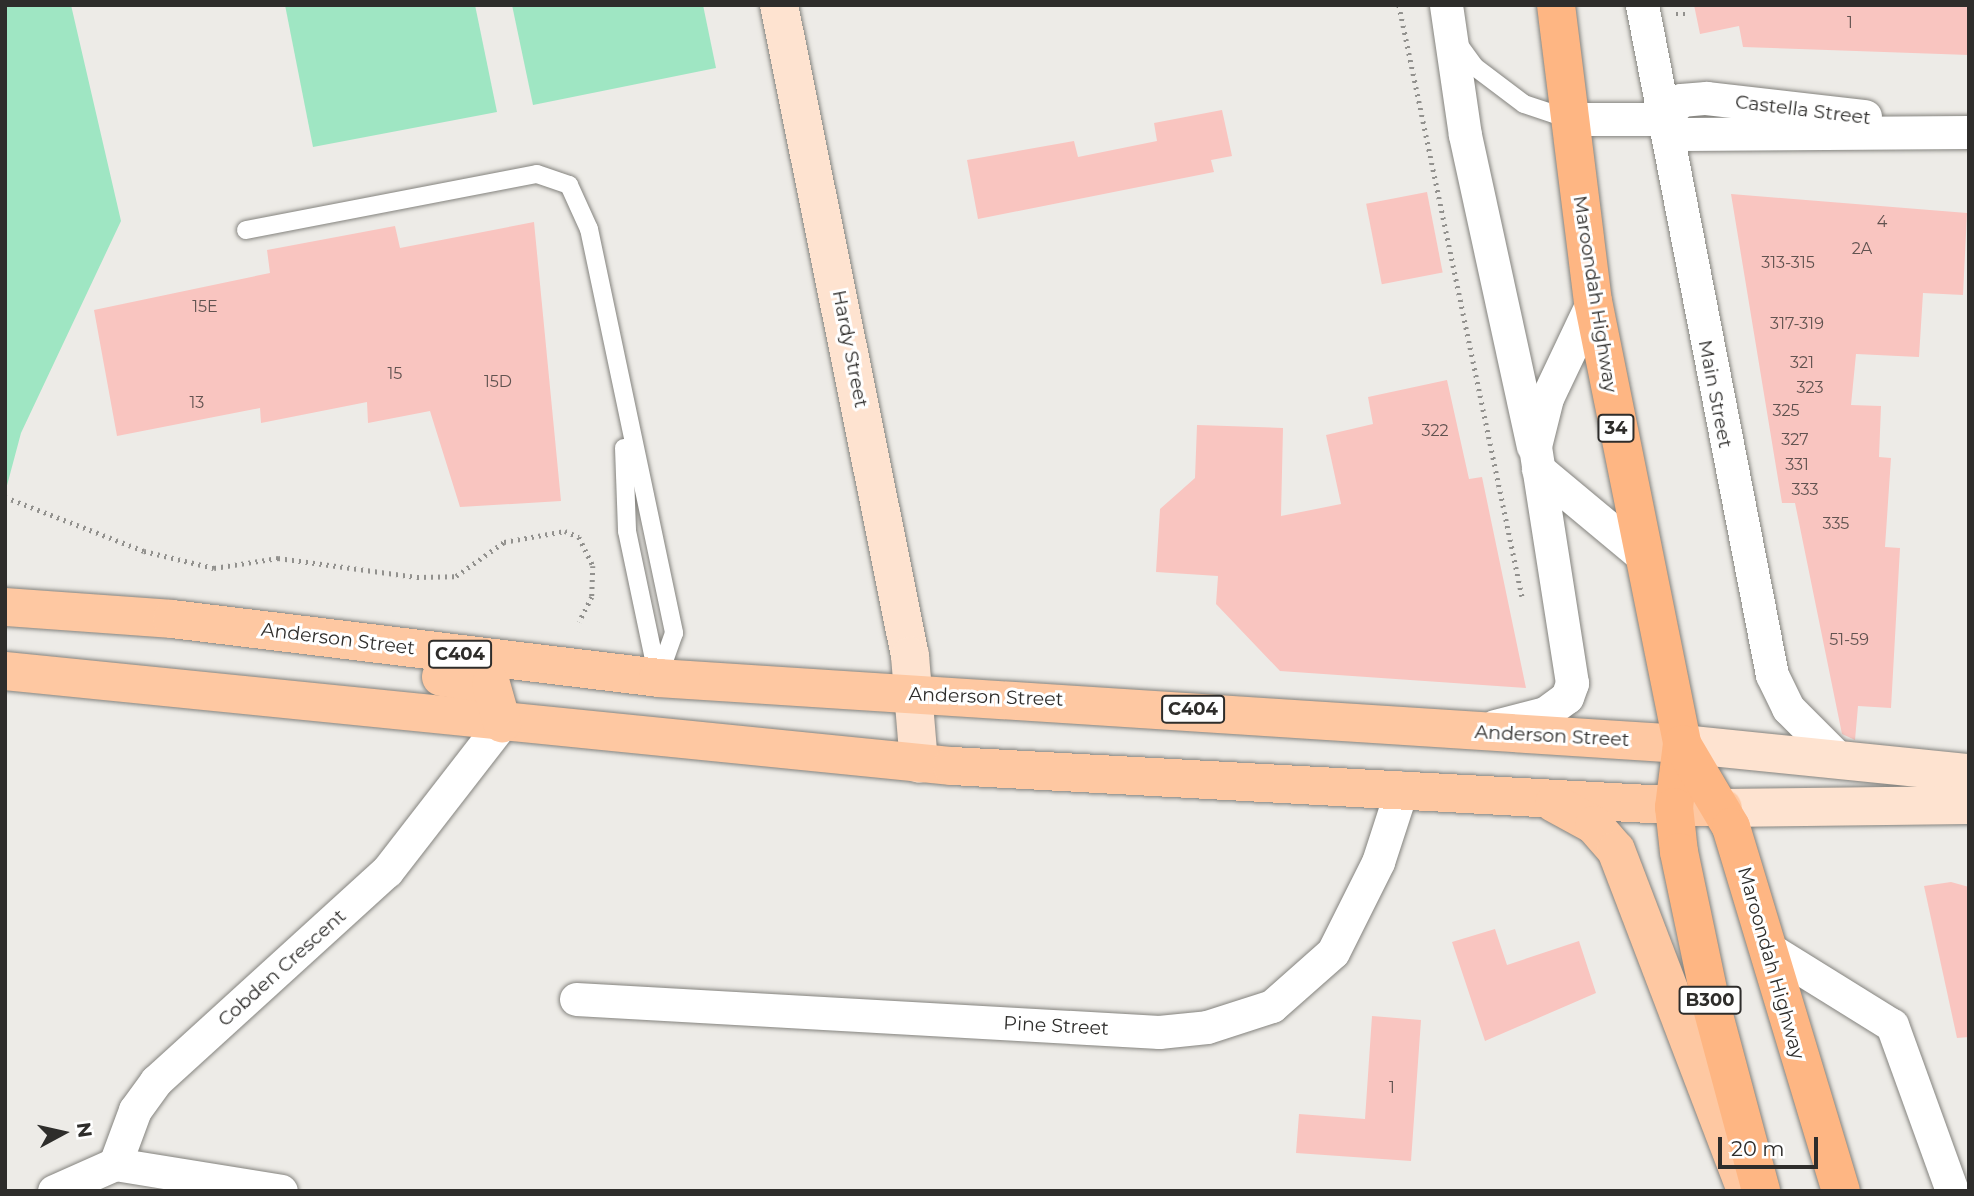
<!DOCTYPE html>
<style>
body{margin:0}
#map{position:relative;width:1974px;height:1196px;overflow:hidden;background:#edebe7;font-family:Montserrat,sans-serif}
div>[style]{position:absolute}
.green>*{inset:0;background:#9fe6c3}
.building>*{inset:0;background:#f9c5c0;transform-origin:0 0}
.path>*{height:4.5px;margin-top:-2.25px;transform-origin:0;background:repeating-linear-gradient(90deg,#92918e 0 2px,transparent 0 7px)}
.roads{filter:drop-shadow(0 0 2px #84837e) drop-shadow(0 0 2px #84837e)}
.service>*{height:18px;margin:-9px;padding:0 9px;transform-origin:9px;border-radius:9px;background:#fff}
.minor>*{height:33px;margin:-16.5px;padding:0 16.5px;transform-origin:16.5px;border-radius:16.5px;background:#fff}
.secondary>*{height:38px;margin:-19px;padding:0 19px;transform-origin:19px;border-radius:19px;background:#fee3d0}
.primary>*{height:38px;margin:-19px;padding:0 19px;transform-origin:19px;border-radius:19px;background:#fec8a2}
.trunk>*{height:38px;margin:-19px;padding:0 19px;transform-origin:19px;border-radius:19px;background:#feb683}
span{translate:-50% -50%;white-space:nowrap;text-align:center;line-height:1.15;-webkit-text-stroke:6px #fff;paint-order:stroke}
.number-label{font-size:16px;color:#615350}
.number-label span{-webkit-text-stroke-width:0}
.shield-label span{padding:2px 5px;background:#fff;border:2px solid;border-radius:5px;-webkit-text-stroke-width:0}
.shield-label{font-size:18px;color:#2e2d2b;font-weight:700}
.street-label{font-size:19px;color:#2e2d2b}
.frame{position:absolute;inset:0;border:7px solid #2e2d2b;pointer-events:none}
.north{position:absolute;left:28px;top:1098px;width:70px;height:70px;-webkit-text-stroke:5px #fff;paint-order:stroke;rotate:82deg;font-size:19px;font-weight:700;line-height:28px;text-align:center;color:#2e2d2b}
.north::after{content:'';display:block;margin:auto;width:24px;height:32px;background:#2e2d2b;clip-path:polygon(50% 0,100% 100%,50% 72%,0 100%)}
.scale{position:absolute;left:1718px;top:1137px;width:100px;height:32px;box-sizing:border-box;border:4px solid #2e2d2b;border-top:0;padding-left:9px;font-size:21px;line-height:24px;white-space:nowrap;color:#2e2d2b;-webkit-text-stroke:5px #fff;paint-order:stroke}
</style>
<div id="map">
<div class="green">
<i style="clip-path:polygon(5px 5px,71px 5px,121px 221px,21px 433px,5px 493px)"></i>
<i style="clip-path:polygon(285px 5px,475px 5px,497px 112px,313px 147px)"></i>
<i style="clip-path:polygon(512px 5px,703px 5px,716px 68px,533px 105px)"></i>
</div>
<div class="building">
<i style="clip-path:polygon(1694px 5px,1969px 5px,1969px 55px,1743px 47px,1739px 26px,1700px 34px)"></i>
<i style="clip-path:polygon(1222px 110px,1232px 156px,1211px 160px,1214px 172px,978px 219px,967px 160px,1074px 141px,1078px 157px,1157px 141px,1154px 123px)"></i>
<i style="left:1427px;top:192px;width:82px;height:62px;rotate:79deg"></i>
<i style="clip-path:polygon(1731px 194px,1967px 213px,1963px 295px,1923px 293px,1919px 357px,1856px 354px,1851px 405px,1881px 406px,1879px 457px,1891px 458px,1885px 547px,1900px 548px,1891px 708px,1858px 706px,1855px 740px,1842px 734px,1795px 503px,1782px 503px)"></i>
<i style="clip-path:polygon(534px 222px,561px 501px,460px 507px,430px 411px,368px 423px,367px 402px,261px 423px,260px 408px,117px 436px,94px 310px,270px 273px,267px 250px,395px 226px,400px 248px)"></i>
<i style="clip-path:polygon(1447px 380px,1469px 479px,1482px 477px,1526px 688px,1280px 671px,1216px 604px,1218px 576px,1156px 572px,1160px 509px,1195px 478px,1197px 425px,1283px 428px,1281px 516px,1341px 504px,1326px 435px,1373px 424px,1368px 397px)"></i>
<i style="clip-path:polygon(1951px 882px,1969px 887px,1969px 1037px,1957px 1038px,1924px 886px)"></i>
<i style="clip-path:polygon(1495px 929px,1507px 965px,1579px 941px,1596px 993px,1485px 1041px,1452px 942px)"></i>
<i style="clip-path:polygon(1372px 1016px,1421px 1020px,1411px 1161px,1296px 1153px,1299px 1114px,1365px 1119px)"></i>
</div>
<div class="path">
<i style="left:1399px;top:5px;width:604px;rotate:78.24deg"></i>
<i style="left:1676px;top:14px;width:13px"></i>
<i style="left:5px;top:497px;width:149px;rotate:21.2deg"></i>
<i style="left:144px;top:551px;width:72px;rotate:13.7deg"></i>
<i style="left:214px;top:568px;width:65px;rotate:-8.9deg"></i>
<i style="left:278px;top:558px;width:140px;rotate:7.8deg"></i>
<i style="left:417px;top:577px;width:39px;rotate:-1deg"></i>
<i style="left:456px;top:576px;width:59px;rotate:-35.3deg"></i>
<i style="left:504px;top:542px;width:62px;rotate:-10.2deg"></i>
<i style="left:565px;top:531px;width:15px;rotate:23deg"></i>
<i style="left:579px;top:537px;width:32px;rotate:64deg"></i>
<i style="left:593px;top:566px;width:31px;rotate:92deg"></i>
<i style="left:592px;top:597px;width:28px;rotate:117deg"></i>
</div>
<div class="roads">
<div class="service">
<i style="left:1459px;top:45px;width:27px;rotate:54deg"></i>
<i style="left:1475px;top:67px;width:61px;rotate:37.1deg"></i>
<i style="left:1524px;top:104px;width:47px;rotate:18.4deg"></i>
<i style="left:246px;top:230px;width:296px;rotate:-10.9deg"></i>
<i style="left:537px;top:174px;width:34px;rotate:19deg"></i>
<i style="left:569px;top:185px;width:48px;rotate:65.6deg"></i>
<i style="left:589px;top:229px;width:413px;rotate:78.1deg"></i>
<i style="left:674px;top:633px;width:48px;rotate:109.6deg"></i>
<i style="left:624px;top:448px;width:83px;rotate:87.9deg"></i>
<i style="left:627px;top:531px;width:150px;rotate:78.1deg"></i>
</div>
<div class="minor">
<i style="left:1446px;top:5px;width:131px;rotate:81.7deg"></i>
<i style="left:1465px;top:135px;width:318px;rotate:77.7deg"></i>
<i style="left:1642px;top:5px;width:682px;rotate:79.02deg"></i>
<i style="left:1772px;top:675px;width:37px;rotate:64deg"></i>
<i style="left:1788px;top:708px;width:71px;rotate:45deg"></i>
<i style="left:1569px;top:119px;width:93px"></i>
<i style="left:1662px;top:119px;width:25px;rotate:37deg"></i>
<i style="left:1682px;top:134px;width:287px;rotate:-0.4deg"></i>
<i style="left:1662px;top:119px;width:27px;rotate:-45deg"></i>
<i style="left:1681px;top:100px;width:25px;rotate:-5deg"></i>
<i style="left:1706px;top:98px;width:160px;rotate:6.5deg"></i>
<i style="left:1538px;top:469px;width:133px;rotate:39.8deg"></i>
<i style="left:1495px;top:726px;width:52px;rotate:-14.6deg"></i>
<i style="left:1545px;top:713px;width:27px;rotate:-36deg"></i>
<i style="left:1567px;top:697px;width:15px;rotate:-70deg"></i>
<i style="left:1572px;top:683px;width:240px;rotate:-98.9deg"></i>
<i style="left:1535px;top:446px;width:49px;rotate:-76deg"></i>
<i style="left:1547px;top:398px;width:107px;rotate:-64.6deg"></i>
<i style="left:1766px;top:947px;width:148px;rotate:31.8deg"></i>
<i style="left:1892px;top:1025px;width:177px;rotate:70.1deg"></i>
<i style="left:576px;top:999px;width:584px;rotate:3.24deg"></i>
<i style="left:1159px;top:1032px;width:48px;rotate:-5.9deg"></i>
<i style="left:1207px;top:1027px;width:68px;rotate:-17.9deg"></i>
<i style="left:1272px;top:1006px;width:81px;rotate:-41.5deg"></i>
<i style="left:1333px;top:952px;width:101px;rotate:-63.4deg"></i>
<i style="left:1378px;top:862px;width:78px;rotate:-72deg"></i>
<i style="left:115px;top:1164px;width:168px;rotate:9.2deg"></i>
<i style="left:54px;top:1191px;width:67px;rotate:-23.9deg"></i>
<i style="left:115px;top:1164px;width:58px;rotate:-69.7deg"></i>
<i style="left:135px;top:1110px;width:36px;rotate:-54deg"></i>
<i style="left:156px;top:1081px;width:312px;rotate:-42.3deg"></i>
<i style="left:387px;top:871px;width:187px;rotate:-52.2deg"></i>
</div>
<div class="secondary">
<i style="left:779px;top:5px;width:664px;rotate:78.62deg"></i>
<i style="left:910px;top:656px;width:108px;rotate:85.2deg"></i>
<i style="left:1682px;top:744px;width:288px;rotate:5.8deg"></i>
<i style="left:1723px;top:808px;width:246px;rotate:-0.7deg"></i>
</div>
<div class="primary">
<i style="left:5px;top:607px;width:167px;rotate:4.1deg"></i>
<i style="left:172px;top:619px;width:490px;rotate:6.9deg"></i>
<i style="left:658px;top:678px;width:1026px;rotate:3.69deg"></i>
<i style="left:5px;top:671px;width:952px;rotate:5.73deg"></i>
<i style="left:952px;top:766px;width:772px;rotate:3.12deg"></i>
<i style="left:441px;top:677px;width:50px;rotate:8deg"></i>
<i style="left:491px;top:684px;width:41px;rotate:74.2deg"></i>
<i style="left:1554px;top:803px;width:46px;rotate:28.8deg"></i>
<i style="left:1594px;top:825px;width:33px;rotate:49deg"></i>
<i style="left:1616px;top:850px;width:365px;rotate:69.1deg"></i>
</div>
<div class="trunk">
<i style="left:1556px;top:5px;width:298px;rotate:82.9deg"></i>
<i style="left:1593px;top:301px;width:452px;rotate:78.6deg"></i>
<i style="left:1682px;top:744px;width:64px;rotate:97.2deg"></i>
<i style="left:1674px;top:807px;width:45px;rotate:83.7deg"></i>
<i style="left:1679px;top:852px;width:155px;rotate:78.1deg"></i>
<i style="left:1711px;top:1004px;width:194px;rotate:75deg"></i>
<i style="left:1682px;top:744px;width:96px;rotate:59.4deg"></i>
<i style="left:1731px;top:827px;width:380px;rotate:73.2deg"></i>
</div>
</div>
<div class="number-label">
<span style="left:1850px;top:23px">1</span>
<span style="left:1882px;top:222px">4</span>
<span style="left:1862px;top:249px">2A</span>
<span style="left:1788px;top:263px">313-315</span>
<span style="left:205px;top:307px">15E</span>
<span style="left:1797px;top:324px">317-319</span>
<span style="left:1802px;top:363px">321</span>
<span style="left:395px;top:374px">15</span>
<span style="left:498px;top:382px">15D</span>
<span style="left:1810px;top:388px">323</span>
<span style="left:197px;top:403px">13</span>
<span style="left:1786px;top:411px">325</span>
<span style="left:1435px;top:431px">322</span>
<span style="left:1795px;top:440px">327</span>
<span style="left:1797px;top:465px">331</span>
<span style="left:1805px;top:490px">333</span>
<span style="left:1836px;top:524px">335</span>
<span style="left:1849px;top:640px">51-59</span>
<span style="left:1392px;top:1088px">1</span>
</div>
<div class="shield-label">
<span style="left:1616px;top:428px">34</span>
<span style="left:460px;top:654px">C404</span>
<span style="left:1193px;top:709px">C404</span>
<span style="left:1710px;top:1000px">B300</span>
</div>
<div class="street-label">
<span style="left:1803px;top:110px;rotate:7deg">Castella Street</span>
<span style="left:1595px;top:294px;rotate:81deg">Maroondah Highway</span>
<span style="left:850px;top:349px;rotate:79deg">Hardy Street</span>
<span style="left:1715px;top:394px;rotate:79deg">Main Street</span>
<span style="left:338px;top:639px;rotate:7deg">Anderson Street</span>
<span style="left:986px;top:697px;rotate:2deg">Anderson Street</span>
<span style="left:1552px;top:736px;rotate:3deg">Anderson Street</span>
<span style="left:1771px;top:963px;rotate:74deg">Maroondah Highway</span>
<span style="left:282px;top:968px;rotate:-42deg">Cobden Crescent</span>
<span style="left:1056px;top:1026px;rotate:3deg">Pine Street</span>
</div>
<div class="frame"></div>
<div class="north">N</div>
<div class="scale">20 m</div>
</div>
